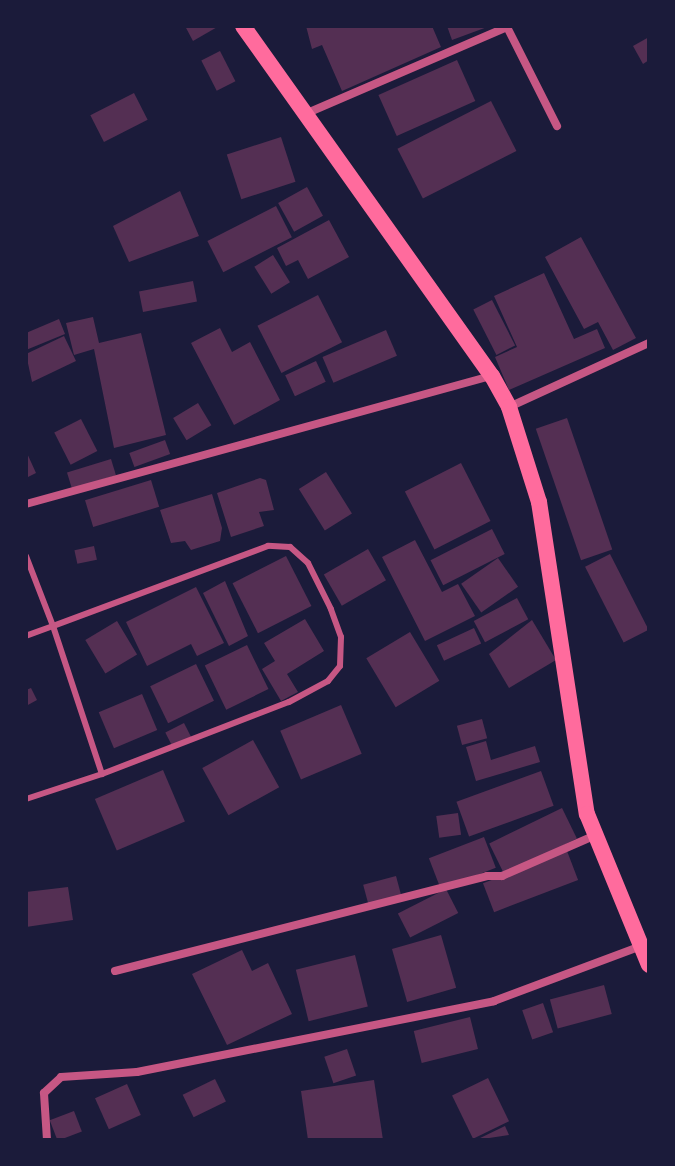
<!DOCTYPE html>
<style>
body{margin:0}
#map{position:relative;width:675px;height:1166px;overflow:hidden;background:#1b1b3a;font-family:Ubuntu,sans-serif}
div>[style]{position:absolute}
.building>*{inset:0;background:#542f53;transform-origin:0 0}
.service>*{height:6px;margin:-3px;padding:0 3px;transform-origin:3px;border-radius:3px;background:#c65784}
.minor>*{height:8px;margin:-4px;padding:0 4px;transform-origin:4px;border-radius:4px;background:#c65784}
.secondary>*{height:16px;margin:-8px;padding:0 8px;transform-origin:8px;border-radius:8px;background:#ff6b9d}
span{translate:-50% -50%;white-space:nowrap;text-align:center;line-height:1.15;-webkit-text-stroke:8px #1b1b3a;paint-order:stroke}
.frame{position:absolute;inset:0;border:28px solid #1b1b3a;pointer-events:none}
</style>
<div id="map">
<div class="building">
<i style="clip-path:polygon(185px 26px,219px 26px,193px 41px)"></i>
<i style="clip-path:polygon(306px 26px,432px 26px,441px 47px,342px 91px,322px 45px,312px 49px)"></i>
<i style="clip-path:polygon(447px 26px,490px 26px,452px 40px)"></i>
<i style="clip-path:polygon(649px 37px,649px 60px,643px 64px,633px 46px)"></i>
<i style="left:220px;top:51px;width:34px;height:21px;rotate:63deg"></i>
<i style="left:457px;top:60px;width:45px;height:86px;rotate:66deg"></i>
<i style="left:134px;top:93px;width:30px;height:49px;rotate:63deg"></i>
<i style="left:491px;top:101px;width:56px;height:105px;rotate:63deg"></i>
<i style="left:281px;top:137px;width:47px;height:57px;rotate:72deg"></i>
<i style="left:307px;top:187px;width:33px;height:33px;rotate:61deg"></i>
<i style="clip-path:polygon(180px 191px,199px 236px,129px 262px,113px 226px)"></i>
<i style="left:276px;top:206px;width:35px;height:77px;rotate:63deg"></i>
<i style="clip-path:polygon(329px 220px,349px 257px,308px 279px,298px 260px,286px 266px,277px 248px)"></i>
<i style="clip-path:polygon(581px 237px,636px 338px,613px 350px,598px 322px,584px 329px,545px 257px)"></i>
<i style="left:273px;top:255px;width:32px;height:22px;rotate:58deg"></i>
<i style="clip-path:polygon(544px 273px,574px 339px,597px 329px,605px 348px,509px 390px,495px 357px,517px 347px,494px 296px)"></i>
<i style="left:193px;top:281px;width:21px;height:55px;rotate:79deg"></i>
<i style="left:318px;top:295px;width:53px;height:68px;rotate:63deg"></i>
<i style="left:492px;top:300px;width:51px;height:21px;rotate:63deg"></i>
<i style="clip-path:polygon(93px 317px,99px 343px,141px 333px,166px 435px,114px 448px,94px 349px,74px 355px,66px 323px)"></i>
<i style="clip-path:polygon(59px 319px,65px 334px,26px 350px,26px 333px)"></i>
<i style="clip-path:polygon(220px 328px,232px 352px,250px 342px,280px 400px,234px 425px,191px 343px)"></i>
<i style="left:386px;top:330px;width:28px;height:69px;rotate:67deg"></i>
<i style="clip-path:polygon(64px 336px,76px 361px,32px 382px,26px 354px)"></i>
<i style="left:316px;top:361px;width:23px;height:34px;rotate:65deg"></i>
<i style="left:198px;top:403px;width:26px;height:29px;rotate:59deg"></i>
<i style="left:567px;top:418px;width:139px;height:33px;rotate:71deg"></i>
<i style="left:81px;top:419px;width:36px;height:30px;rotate:63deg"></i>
<i style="left:165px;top:440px;width:15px;height:38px;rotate:70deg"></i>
<i style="clip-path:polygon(26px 451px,36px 473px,26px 478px)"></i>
<i style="left:111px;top:459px;width:17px;height:46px;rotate:73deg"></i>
<i style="left:461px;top:463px;width:65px;height:63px;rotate:63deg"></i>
<i style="left:326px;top:472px;width:49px;height:32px;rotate:58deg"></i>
<i style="clip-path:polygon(260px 478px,266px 480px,274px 510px,259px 512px,264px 526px,231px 537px,217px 493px)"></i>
<i style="left:151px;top:480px;width:28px;height:69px;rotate:73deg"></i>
<i style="clip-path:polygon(212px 494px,222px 528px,220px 541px,191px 550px,185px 541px,171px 543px,160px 510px)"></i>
<i style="left:492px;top:529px;width:28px;height:69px;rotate:63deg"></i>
<i style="clip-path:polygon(415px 540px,442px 592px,458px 584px,475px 616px,425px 641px,382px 557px)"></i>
<i style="left:94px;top:546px;width:14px;height:20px;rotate:78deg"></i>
<i style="left:368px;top:549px;width:36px;height:51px;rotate:60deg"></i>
<i style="left:610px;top:554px;width:85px;height:28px;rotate:63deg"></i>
<i style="left:286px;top:556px;width:56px;height:60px;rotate:63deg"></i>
<i style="left:498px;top:558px;width:35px;height:45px;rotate:55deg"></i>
<i style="clip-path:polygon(225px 581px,248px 636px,229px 646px,203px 593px)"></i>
<i style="clip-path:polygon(196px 587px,224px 643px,197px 656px,191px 644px,147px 666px,126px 622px)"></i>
<i style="left:517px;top:598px;width:24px;height:49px;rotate:62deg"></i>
<i style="clip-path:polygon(305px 619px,324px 651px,287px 674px,298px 692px,281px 701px,262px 669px,275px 661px,264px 643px)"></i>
<i style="clip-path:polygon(532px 620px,556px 660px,509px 688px,489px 654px)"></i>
<i style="left:117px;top:621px;width:39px;height:37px;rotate:59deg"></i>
<i style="left:474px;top:628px;width:17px;height:41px;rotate:65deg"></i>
<i style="left:410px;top:632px;width:57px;height:51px;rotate:59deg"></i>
<i style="left:247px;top:645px;width:49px;height:47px;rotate:64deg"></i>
<i style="left:196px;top:664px;width:41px;height:51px;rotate:64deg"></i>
<i style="clip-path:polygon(31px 688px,37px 700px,26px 706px,26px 690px)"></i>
<i style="left:142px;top:694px;width:39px;height:47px;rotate:67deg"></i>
<i style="left:341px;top:705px;width:53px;height:66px;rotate:67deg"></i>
<i style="left:482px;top:719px;width:20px;height:26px;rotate:75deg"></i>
<i style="left:184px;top:723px;width:16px;height:21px;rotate:63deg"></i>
<i style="left:253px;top:740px;width:54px;height:58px;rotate:61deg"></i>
<i style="clip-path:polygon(486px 741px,491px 760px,535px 746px,540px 762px,476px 781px,466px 747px)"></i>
<i style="left:163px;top:770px;width:56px;height:74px;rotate:67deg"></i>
<i style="left:541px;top:771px;width:37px;height:90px;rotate:70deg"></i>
<i style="left:562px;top:808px;width:34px;height:81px;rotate:64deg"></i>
<i style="left:458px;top:813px;width:22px;height:22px;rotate:82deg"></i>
<i style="left:484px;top:837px;width:33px;height:59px;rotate:69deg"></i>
<i style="left:567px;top:851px;width:31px;height:90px;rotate:69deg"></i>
<i style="left:396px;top:876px;width:20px;height:34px;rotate:75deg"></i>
<i style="clip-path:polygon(68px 887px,73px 920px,26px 927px,26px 892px)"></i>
<i style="left:446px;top:889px;width:27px;height:54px;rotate:63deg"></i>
<i style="left:441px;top:935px;width:55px;height:51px;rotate:74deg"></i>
<i style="clip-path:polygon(242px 950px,252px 971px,268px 963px,292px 1014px,227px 1045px,192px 974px)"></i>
<i style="left:355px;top:955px;width:53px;height:61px;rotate:76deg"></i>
<i style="left:604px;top:985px;width:30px;height:56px;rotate:75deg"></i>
<i style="left:543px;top:1003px;width:31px;height:22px;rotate:71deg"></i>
<i style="left:470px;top:1017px;width:33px;height:58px;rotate:76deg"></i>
<i style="left:347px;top:1049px;width:28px;height:24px;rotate:71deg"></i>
<i style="left:488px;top:1078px;width:48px;height:40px;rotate:64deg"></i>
<i style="left:215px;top:1079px;width:25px;height:36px;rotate:64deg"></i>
<i style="clip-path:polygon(374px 1080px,383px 1140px,308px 1140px,301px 1091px)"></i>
<i style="left:127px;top:1084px;width:34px;height:35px;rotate:66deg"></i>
<i style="left:74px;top:1111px;width:22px;height:26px;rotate:69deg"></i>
<i style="clip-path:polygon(505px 1126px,509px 1135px,476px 1140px)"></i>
</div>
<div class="service">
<i style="left:26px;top:556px;width:75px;rotate:68.9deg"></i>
<i style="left:53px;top:626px;width:156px;rotate:71.7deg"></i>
<i style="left:102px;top:774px;width:200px;rotate:-21.1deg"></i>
<i style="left:289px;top:702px;width:44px;rotate:-28.3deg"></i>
<i style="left:328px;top:681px;width:19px;rotate:-51deg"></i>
<i style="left:340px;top:666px;width:29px;rotate:-88deg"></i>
<i style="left:341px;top:637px;width:30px;rotate:-110deg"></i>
<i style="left:331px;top:609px;width:51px;rotate:-116.6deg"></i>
<i style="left:308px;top:563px;width:24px;rotate:-138deg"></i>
<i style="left:290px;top:547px;width:22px;rotate:-177deg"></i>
<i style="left:268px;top:546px;width:229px;rotate:159.6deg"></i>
<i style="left:53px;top:626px;width:29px;rotate:160deg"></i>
<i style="left:26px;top:799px;width:80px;rotate:-18.2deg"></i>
</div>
<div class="minor">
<i style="left:305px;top:114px;width:220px;rotate:-23.3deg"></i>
<i style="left:507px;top:27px;width:111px;rotate:63.2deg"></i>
<i style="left:509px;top:407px;width:154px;rotate:-24.6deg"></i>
<i style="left:26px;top:504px;width:483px;rotate:-15.4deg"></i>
<i style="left:115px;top:971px;width:384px;rotate:-14.3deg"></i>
<i style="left:487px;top:876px;width:15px"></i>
<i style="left:502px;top:876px;width:103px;rotate:-23.6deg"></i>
<i style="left:47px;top:1140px;width:47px;rotate:-93.7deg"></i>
<i style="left:44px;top:1093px;width:23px;rotate:-43deg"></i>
<i style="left:61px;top:1077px;width:76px;rotate:-3.8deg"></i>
<i style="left:137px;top:1072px;width:364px;rotate:-11.2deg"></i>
<i style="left:494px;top:1001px;width:165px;rotate:-20.5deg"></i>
</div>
<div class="secondary">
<i style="left:243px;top:26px;width:430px;rotate:54.6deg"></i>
<i style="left:492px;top:376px;width:35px;rotate:61deg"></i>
<i style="left:509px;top:407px;width:100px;rotate:72.5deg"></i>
<i style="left:539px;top:502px;width:316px;rotate:81.3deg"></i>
<i style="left:587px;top:814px;width:163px;rotate:67.7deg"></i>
</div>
<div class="frame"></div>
</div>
